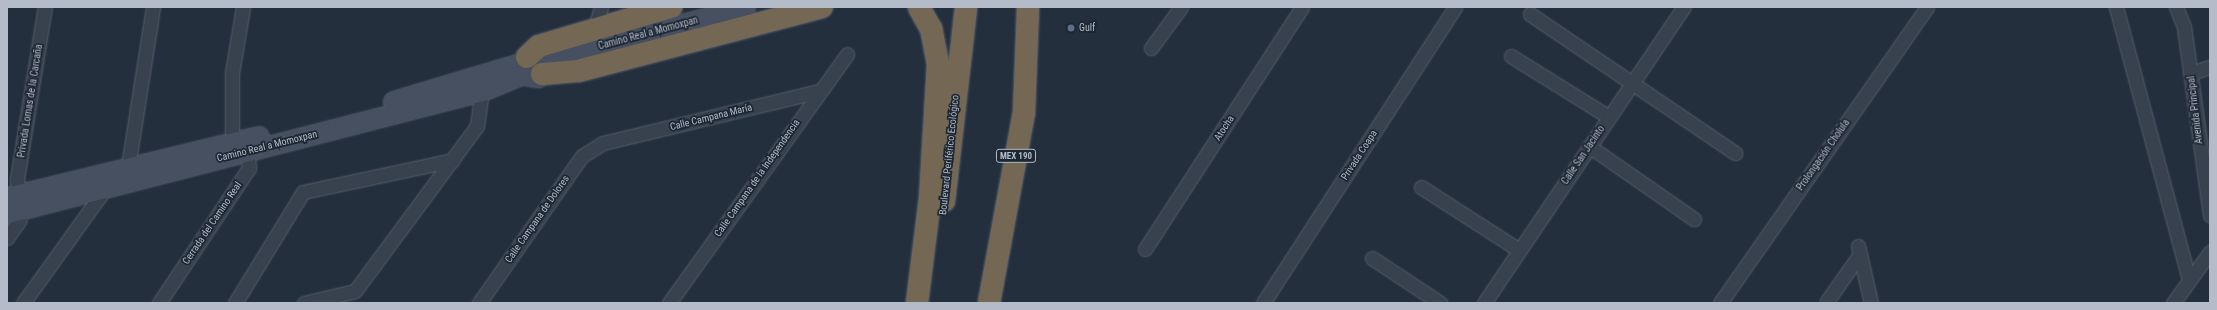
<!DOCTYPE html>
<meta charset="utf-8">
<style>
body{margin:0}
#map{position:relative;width:2217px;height:310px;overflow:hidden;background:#242f3e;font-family:"Roboto Condensed",sans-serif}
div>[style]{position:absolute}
.roads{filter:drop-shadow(0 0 1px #565f6c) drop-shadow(0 0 1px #565f6c)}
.street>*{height:13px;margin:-6.5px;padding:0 6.5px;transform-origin:6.5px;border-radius:6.5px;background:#38414e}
.secondary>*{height:19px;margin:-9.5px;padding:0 9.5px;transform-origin:9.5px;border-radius:9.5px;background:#465061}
.highway>*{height:22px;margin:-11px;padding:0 11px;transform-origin:11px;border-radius:11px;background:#746855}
.dots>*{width:11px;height:11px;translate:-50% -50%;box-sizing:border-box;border:2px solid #1d2633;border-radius:50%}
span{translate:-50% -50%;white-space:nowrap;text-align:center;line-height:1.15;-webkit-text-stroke:3.5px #1d2633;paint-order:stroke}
.shield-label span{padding:1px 3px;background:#1d2633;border:1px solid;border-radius:3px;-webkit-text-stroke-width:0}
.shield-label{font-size:9px;color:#b4bcc9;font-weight:700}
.poi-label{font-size:10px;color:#b4bcc9}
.left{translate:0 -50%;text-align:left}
.street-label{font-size:10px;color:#b4bcc9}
.frame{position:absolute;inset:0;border:8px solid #b4bcc9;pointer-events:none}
</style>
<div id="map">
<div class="roads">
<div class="street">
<i style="left:2116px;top:7px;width:283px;rotate:75deg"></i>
<i style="left:2176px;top:7px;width:22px;rotate:68deg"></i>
<i style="left:2184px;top:27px;width:190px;rotate:82.1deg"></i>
<i style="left:1530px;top:14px;width:248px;rotate:34.1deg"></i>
<i style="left:595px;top:28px;width:22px;rotate:-74deg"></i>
<i style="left:1151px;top:48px;width:51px;rotate:-53.8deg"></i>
<i style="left:1511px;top:56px;width:115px;rotate:31.9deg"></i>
<i style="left:2191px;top:73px;width:20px;rotate:-18deg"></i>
<i style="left:1589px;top:146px;width:128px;rotate:34.8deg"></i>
<i style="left:238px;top:149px;width:19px;rotate:-108deg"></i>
<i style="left:232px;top:131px;width:58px;rotate:-90deg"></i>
<i style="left:232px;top:73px;width:67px;rotate:-80.5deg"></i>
<i style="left:128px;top:167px;width:162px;rotate:-81.1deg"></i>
<i style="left:1421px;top:187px;width:117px;rotate:32.7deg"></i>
<i style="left:19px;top:194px;width:15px;rotate:-98deg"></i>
<i style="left:17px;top:179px;width:174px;rotate:-80.8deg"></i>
<i style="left:7px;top:238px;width:21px;rotate:-55deg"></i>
<i style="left:19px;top:221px;width:12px;rotate:-76deg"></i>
<i style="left:1858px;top:246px;width:58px;rotate:77.2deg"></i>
<i style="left:1145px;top:249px;width:288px;rotate:-57deg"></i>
<i style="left:1372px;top:258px;width:82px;rotate:33.5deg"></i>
<i style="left:1827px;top:301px;width:57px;rotate:-54.9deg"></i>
<i style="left:23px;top:303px;width:132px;rotate:-54.3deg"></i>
<i style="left:100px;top:196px;width:7px;rotate:-90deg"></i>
<i style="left:159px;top:303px;width:162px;rotate:-56.3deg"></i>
<i style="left:249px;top:168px;width:23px;rotate:-95deg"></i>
<i style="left:235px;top:303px;width:130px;rotate:-58.5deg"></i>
<i style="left:303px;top:192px;width:153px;rotate:-12deg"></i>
<i style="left:304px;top:303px;width:52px;rotate:-13.2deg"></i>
<i style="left:355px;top:291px;width:205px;rotate:-53.5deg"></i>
<i style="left:477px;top:126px;width:35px;rotate:-82deg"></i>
<i style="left:482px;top:91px;width:7px;rotate:-106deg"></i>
<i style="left:479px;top:303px;width:179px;rotate:-55deg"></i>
<i style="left:582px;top:156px;width:25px;rotate:-32deg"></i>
<i style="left:603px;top:143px;width:222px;rotate:-13.5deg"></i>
<i style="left:669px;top:303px;width:306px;rotate:-54.4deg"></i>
<i style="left:1263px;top:303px;width:353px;rotate:-57deg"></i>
<i style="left:1484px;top:303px;width:357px;rotate:-56deg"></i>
<i style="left:1720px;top:303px;width:361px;rotate:-55deg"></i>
<i style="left:2173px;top:303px;width:63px;rotate:-54deg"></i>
</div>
<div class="secondary">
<i style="left:575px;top:53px;width:30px;rotate:157deg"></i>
<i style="left:547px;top:65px;width:8px;rotate:113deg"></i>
<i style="left:544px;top:72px;width:8px;rotate:140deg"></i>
<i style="left:538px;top:77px;width:9px;rotate:-174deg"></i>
<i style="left:529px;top:76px;width:8px;rotate:-135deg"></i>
<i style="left:523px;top:70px;width:8px;rotate:-83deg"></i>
<i style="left:524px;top:62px;width:10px;rotate:-45deg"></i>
<i style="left:531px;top:55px;width:13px;rotate:18deg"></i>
<i style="left:543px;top:59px;width:33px;rotate:-11deg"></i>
<i style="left:575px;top:53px;width:176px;rotate:-15.1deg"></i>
<i style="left:393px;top:101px;width:129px;rotate:-16.6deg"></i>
<i style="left:7px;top:197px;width:259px;rotate:-13.6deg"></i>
<i style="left:7px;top:213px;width:490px;rotate:-14.4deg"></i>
<i style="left:482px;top:91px;width:47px;rotate:-22.7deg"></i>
</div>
<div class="highway">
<i style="left:527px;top:57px;width:16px;rotate:-43deg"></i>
<i style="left:539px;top:46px;width:138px;rotate:-16.5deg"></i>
<i style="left:542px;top:74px;width:36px;rotate:-5deg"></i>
<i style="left:578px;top:71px;width:252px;rotate:-14.7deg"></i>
<i style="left:944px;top:201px;width:195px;rotate:-83.5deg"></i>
<i style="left:917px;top:303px;width:105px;rotate:-82.9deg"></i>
<i style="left:930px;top:199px;width:135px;rotate:-86.6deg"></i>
<i style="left:938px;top:64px;width:36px;rotate:-101deg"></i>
<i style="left:931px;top:29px;width:25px;rotate:-119deg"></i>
<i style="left:989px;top:303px;width:194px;rotate:-79.6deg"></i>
<i style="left:1024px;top:112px;width:105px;rotate:-87.8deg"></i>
</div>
</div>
<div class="dots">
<i style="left:1071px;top:28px;background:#5c6f8a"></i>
</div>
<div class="shield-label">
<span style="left:1016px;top:156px">MEX 190</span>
</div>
<div class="poi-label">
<span class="left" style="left:1079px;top:28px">Gulf</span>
</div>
<div class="street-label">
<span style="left:648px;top:33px;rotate:-15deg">Camino Real a Momoxpan</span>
<span style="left:30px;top:101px;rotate:-81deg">Privada Lomas de la Carcaña</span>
<span style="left:2195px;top:110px;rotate:-97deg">Avenida Principal</span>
<span style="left:711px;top:117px;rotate:-14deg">Calle Campana María</span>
<span style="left:1224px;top:128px;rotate:-57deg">Atocha</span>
<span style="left:267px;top:146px;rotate:-14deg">Camino Real a Momoxpan</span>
<span style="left:949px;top:155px;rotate:-84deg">Boulevard Periférico Ecológico</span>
<span style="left:1359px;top:155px;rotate:-57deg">Privada Coapa</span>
<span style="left:1583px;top:155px;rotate:-56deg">Calle San Jacinto</span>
<span style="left:1823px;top:155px;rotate:-55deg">Prolongación Cholula</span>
<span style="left:757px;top:178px;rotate:-55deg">Calle Campana de la Independencia</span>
<span style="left:537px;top:219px;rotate:-55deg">Calle Campana de Dolores</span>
<span style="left:212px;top:223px;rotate:-56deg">Cerrada del Camino Real</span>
</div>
<div class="frame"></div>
</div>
